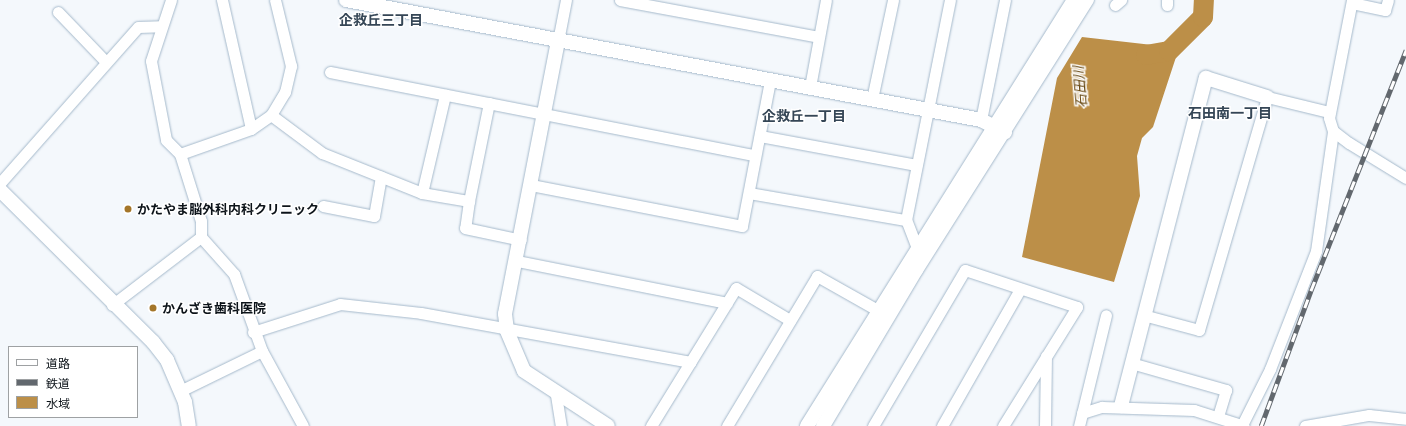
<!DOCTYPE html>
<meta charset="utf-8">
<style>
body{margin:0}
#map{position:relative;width:1406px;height:426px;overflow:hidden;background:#f4f8fc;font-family:Ubuntu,"Noto Sans JP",sans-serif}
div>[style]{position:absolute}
.water>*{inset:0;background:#bc8f48}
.river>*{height:20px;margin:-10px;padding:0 10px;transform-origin:10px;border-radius:10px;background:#bc8f48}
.roads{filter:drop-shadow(0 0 1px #a5b9cb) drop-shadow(0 0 1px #a5b9cb)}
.minor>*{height:11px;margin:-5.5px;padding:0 5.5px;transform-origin:5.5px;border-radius:5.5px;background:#fff}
.tertiary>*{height:14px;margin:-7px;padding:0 7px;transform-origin:7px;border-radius:7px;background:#fff}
.rail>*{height:4.5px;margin-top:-2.25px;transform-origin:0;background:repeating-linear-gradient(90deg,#fff 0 9px,#62686e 0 18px);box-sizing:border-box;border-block:1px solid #62686e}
.dots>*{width:11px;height:11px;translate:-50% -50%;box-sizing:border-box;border:2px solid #fff;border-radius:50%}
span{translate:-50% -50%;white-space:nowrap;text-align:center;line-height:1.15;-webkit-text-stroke:3px #fff;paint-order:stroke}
.poi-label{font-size:13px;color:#0c1319;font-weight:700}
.left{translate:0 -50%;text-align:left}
.neighbourhood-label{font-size:14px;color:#354656;font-weight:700}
.water-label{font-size:14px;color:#66460f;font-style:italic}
.legend{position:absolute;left:8px;top:346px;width:130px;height:72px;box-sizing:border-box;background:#fff;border:1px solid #9ea1a3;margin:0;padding:5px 7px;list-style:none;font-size:12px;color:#0c1319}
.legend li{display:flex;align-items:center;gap:8px;height:20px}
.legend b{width:20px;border:1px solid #9ea1a3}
</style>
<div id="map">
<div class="water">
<i style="clip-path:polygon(1082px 37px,1179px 48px,1153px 127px,1142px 138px,1137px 156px,1140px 196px,1114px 282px,1022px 257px,1057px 78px)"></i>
</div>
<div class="river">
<i style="left:1146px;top:55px;width:23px;rotate:-10deg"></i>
<i style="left:1169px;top:51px;width:48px;rotate:-45deg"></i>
<i style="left:1203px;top:17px;width:17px;rotate:-87deg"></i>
</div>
<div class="roads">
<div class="minor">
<i style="left:171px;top:0;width:64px;rotate:108.2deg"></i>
<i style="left:151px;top:61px;width:80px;rotate:79.2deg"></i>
<i style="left:166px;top:140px;width:20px;rotate:45deg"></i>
<i style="left:180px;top:154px;width:70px;rotate:72.6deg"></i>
<i style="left:201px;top:221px;width:16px;rotate:90deg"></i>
<i style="left:201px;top:237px;width:50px;rotate:48.3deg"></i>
<i style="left:234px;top:274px;width:82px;rotate:70deg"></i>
<i style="left:262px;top:351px;width:85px;rotate:61.3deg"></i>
<i style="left:222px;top:0;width:132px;rotate:77.3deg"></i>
<i style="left:620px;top:0;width:202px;rotate:10.5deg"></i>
<i style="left:1352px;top:0;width:120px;rotate:101deg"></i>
<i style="left:1329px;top:118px;width:14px;rotate:73deg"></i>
<i style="left:1333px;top:131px;width:20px;rotate:37deg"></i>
<i style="left:1349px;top:143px;width:67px;rotate:31.6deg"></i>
<i style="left:1352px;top:3px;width:34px;rotate:12deg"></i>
<i style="left:1385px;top:10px;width:10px;rotate:-73deg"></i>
<i style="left:1115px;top:5px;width:8px;rotate:-40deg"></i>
<i style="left:1167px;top:5px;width:5px;rotate:-90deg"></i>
<i style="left:58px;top:12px;width:69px;rotate:46.2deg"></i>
<i style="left:558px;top:41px;width:42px;rotate:-79deg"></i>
<i style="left:330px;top:72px;width:433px;rotate:11.1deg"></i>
<i style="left:810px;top:87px;width:88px;rotate:-79.6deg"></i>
<i style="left:872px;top:99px;width:101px;rotate:-78deg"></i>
<i style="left:271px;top:115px;width:64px;rotate:36.7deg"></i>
<i style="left:322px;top:153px;width:108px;rotate:21.8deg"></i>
<i style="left:422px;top:193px;width:48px;rotate:9.7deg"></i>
<i style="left:469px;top:201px;width:100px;rotate:-78.5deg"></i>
<i style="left:981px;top:120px;width:122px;rotate:-78.7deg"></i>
<i style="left:760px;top:136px;width:159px;rotate:10.5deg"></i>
<i style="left:180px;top:154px;width:75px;rotate:-19.4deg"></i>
<i style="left:251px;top:129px;width:24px;rotate:-35deg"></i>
<i style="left:271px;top:115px;width:27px;rotate:-59deg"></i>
<i style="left:285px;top:92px;width:27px;rotate:-77deg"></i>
<i style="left:291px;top:66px;width:68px;rotate:-103.6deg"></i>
<i style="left:0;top:183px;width:208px;rotate:-48.5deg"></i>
<i style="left:138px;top:27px;width:23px;rotate:-2deg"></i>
<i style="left:531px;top:185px;width:215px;rotate:11deg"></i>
<i style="left:742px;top:226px;width:149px;rotate:-79.1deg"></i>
<i style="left:422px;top:193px;width:101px;rotate:-76.8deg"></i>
<i style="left:749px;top:193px;width:159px;rotate:9.8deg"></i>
<i style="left:469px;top:201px;width:27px;rotate:98deg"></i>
<i style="left:465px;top:228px;width:57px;rotate:12.1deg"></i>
<i style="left:323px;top:206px;width:52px;rotate:11.1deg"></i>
<i style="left:374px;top:216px;width:40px;rotate:-80deg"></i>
<i style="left:917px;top:248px;width:30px;rotate:-111deg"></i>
<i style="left:906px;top:220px;width:224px;rotate:-78.7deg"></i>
<i style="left:517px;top:261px;width:214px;rotate:11.3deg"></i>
<i style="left:112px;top:305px;width:112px;rotate:-37.4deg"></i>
<i style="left:1143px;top:315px;width:58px;rotate:15deg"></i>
<i style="left:1199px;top:330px;width:243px;rotate:-73.7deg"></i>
<i style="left:1267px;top:97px;width:64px;rotate:13.6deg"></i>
<i style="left:253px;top:332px;width:91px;rotate:-17.8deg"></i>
<i style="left:340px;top:304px;width:81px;rotate:6.3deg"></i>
<i style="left:421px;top:313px;width:274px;rotate:10.3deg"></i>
<i style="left:1131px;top:363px;width:99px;rotate:15.9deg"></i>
<i style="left:1226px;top:390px;width:28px;rotate:107deg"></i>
<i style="left:180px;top:391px;width:91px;rotate:-26deg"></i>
<i style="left:556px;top:395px;width:31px;rotate:81deg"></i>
<i style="left:1082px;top:413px;width:21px;rotate:-17deg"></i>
<i style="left:1102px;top:407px;width:92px;rotate:1.9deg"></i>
<i style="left:1194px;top:410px;width:52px;rotate:17.7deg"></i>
<i style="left:1242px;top:425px;width:63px;rotate:-63.4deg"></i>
<i style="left:1270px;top:369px;width:127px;rotate:-68.7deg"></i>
<i style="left:1316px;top:251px;width:121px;rotate:-81.9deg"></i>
<i style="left:651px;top:426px;width:162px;rotate:-58.4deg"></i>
<i style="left:736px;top:288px;width:63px;rotate:30.7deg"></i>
<i style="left:727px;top:426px;width:175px;rotate:-59deg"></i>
<i style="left:817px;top:276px;width:71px;rotate:29.4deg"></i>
<i style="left:873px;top:426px;width:181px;rotate:-59.5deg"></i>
<i style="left:965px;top:270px;width:118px;rotate:18.3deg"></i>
<i style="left:1077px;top:307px;width:140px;rotate:121.9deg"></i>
<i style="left:942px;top:426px;width:158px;rotate:-60.3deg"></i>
<i style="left:1045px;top:426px;width:70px;rotate:-89.2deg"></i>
<i style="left:1079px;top:426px;width:114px;rotate:-76.3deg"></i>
<i style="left:1305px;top:426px;width:65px;rotate:-9.8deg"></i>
<i style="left:1369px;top:415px;width:37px;rotate:6deg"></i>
</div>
<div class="tertiary">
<i style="left:346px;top:0;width:646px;rotate:10.7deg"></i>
<i style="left:981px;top:120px;width:27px;rotate:27deg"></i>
<i style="left:558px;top:41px;width:278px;rotate:101deg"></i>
<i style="left:505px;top:314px;width:17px;rotate:83deg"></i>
<i style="left:507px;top:331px;width:43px;rotate:67deg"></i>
<i style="left:524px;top:371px;width:100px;rotate:33.2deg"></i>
<i style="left:0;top:190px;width:216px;rotate:44.8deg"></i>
<i style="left:153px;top:342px;width:23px;rotate:52deg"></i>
<i style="left:167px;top:360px;width:46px;rotate:66.8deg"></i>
<i style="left:185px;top:402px;width:24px;rotate:81deg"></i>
<i style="left:1121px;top:406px;width:339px;rotate:-75.5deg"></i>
<i style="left:1206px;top:78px;width:64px;rotate:17.3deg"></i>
<i style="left:807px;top:426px;width:503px;rotate:-57.92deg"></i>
<i style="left:823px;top:426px;width:182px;rotate:-59.2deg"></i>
<i style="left:916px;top:270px;width:320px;rotate:-57.7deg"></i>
</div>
</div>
<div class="rail">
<i style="left:1261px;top:426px;width:145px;rotate:-69.8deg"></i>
<i style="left:1311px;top:290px;width:258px;rotate:-68.4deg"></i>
</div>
<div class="dots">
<i style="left:128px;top:209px;background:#a47629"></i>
<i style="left:153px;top:308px;background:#a47629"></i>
</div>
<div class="poi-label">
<span class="left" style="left:137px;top:209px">かたやま脳外科内科クリニック</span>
<span class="left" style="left:162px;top:308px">かんざき歯科医院</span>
</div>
<div class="neighbourhood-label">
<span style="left:381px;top:20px">企救丘三丁目</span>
<span style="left:1230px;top:113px">石田南一丁目</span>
<span style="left:804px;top:116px">企救丘一丁目</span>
</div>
<div class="water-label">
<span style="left:1080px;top:87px;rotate:-95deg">石田川</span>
</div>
<ul class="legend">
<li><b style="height:5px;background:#fff"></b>道路</li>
<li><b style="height:5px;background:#62686e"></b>鉄道</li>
<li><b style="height:11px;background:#bc8f48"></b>水域</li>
</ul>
</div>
